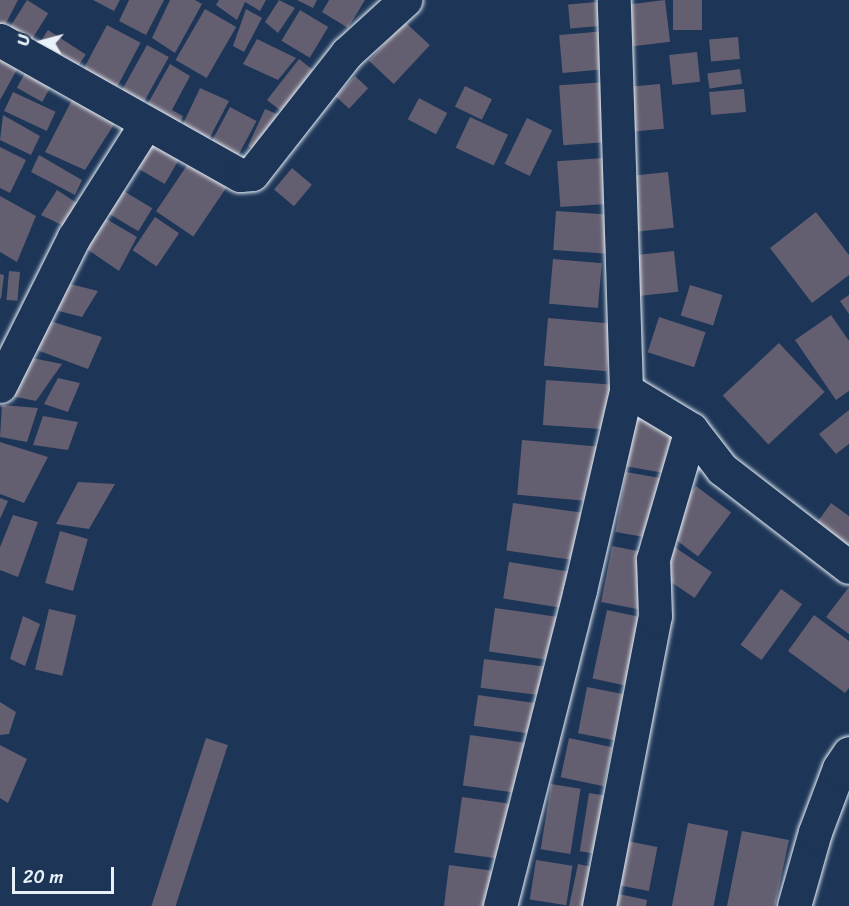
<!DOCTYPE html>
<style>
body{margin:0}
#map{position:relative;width:849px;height:906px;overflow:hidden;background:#1d3557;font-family:Sriracha,sans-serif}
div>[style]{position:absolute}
.building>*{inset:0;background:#635e70;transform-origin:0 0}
.roads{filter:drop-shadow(0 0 2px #e8f1f8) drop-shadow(0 0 2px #e8f1f8)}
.minor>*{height:33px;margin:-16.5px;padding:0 16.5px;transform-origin:16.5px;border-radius:16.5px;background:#1d3557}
.tertiary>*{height:33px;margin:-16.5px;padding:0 16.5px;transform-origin:16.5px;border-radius:16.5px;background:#1d3557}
span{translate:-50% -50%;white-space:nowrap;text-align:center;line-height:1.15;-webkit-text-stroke:4.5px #1d3557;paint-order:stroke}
.north{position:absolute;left:12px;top:12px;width:60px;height:60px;-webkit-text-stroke:4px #1d3557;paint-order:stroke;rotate:276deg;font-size:16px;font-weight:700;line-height:24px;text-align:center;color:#e8f1f8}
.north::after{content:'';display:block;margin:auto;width:21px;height:27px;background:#e8f1f8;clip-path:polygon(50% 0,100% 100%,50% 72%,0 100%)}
.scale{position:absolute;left:12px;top:867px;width:102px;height:27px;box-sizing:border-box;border:3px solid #e8f1f8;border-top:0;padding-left:8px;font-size:18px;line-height:21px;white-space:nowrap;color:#e8f1f8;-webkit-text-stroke:4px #1d3557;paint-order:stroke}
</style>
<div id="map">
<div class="building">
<i style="clip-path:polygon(0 0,18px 0,2px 31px,0 30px)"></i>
<i style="left:27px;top:0;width:25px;height:45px;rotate:32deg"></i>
<i style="clip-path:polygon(93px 0,120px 0,114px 11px)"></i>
<i style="clip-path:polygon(129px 0,164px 0,146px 35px,119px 21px)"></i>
<i style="clip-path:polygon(170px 0,195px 0,202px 4px,175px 53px,152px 38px)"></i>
<i style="clip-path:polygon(219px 0,266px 0,260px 11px,245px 2px,237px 20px,216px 5px)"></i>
<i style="clip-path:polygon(279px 0,295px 8px,278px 33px,265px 22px)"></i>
<i style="clip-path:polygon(297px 0,317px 0,313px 8px)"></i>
<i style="clip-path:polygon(329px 0,365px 0,348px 28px,322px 12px)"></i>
<i style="left:665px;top:0;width:42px;height:37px;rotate:83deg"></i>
<i style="left:673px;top:0;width:29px;height:30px"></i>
<i style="left:597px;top:2px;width:24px;height:29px;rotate:85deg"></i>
<i style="left:205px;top:9px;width:36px;height:59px;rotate:30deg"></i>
<i style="clip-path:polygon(246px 9px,262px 18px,244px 52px,233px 46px)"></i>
<i style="left:300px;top:10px;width:33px;height:36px;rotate:31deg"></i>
<i style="left:405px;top:22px;width:34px;height:53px;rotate:43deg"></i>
<i style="left:107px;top:25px;width:38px;height:59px;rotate:28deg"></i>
<i style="left:48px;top:30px;width:45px;height:29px;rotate:33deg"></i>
<i style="left:606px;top:31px;width:38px;height:47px;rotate:85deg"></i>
<i style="left:738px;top:37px;width:22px;height:29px;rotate:85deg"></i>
<i style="clip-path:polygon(257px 39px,296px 58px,278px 80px,243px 64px)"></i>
<i style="clip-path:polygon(0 45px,24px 57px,0 100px)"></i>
<i style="left:147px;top:45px;width:25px;height:62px;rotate:29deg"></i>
<i style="left:697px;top:52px;width:30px;height:28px;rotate:84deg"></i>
<i style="left:299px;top:59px;width:28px;height:52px;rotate:38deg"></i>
<i style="clip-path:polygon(170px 64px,190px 76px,172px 110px,183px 116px,176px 133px,142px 114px)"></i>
<i style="left:29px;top:66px;width:29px;height:25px;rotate:29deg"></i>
<i style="left:740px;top:69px;width:15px;height:33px;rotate:82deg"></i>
<i style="left:355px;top:76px;width:18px;height:28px;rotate:43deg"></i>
<i style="left:607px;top:82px;width:60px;height:48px;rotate:86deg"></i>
<i style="left:660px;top:84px;width:45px;height:31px;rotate:85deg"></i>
<i style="left:465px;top:86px;width:30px;height:23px;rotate:26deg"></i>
<i style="clip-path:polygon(200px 88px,229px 101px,208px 141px,183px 124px)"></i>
<i style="left:744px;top:89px;width:23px;height:35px;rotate:85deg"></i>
<i style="left:13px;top:92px;width:47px;height:21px;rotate:25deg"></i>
<i style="clip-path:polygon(75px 94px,120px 115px,85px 170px,45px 152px)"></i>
<i style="left:419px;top:98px;width:32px;height:24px;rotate:28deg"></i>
<i style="left:230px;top:107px;width:30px;height:46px;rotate:28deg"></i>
<i style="clip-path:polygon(265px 109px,284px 117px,262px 153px,248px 146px)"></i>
<i style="clip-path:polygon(3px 115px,40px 136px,31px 155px,0 140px)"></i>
<i style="left:470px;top:117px;width:42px;height:34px;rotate:25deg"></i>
<i style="left:527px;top:118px;width:28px;height:51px;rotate:26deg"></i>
<i style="left:148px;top:127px;width:43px;height:41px;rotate:30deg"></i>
<i style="clip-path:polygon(0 147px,26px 160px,10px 193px,0 188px)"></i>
<i style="clip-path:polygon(39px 155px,82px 180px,75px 195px,31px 172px)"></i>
<i style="left:194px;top:155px;width:45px;height:68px;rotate:34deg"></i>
<i style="left:603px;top:158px;width:46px;height:46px;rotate:86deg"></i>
<i style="left:292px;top:168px;width:26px;height:28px;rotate:40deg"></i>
<i style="left:668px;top:172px;width:56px;height:41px;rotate:84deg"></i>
<i style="left:112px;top:184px;width:47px;height:27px;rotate:31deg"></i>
<i style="clip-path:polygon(57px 190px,83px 207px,70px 229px,41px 215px)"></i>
<i style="clip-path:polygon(0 196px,36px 216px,17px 262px,0 252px)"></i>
<i style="left:556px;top:211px;width:55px;height:39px;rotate:4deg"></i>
<i style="clip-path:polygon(816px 212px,849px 255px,849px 275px,812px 303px,770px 248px)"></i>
<i style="clip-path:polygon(96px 213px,137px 237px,119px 271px,75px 241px)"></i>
<i style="left:155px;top:217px;width:29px;height:40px;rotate:34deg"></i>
<i style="left:674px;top:251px;width:41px;height:47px;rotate:84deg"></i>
<i style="left:553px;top:259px;width:49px;height:45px;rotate:5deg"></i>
<i style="left:9px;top:271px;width:11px;height:29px;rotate:5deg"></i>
<i style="clip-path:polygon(0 274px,4px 275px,1px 299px,0 298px)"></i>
<i style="clip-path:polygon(70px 284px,98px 291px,82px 317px,55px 310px)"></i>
<i style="left:690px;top:285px;width:34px;height:32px;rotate:17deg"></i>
<i style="clip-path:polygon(849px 295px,849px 314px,840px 301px)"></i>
<i style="clip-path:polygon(831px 315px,849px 341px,849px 391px,836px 400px,795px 340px)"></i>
<i style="left:659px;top:317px;width:49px;height:37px;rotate:18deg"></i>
<i style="clip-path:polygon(40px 318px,102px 337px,88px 369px,26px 346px)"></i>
<i style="left:548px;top:318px;width:63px;height:48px;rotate:5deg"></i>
<i style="left:779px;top:343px;width:67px;height:77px;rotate:47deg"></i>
<i style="clip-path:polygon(22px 356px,62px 364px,36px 401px,1px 394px)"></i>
<i style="clip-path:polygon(58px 378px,80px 383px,68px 412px,44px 404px)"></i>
<i style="left:546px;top:380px;width:65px;height:45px;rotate:4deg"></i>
<i style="clip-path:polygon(2px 405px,38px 408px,27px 442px,0 437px)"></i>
<i style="clip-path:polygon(849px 410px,849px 444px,836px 454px,819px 434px)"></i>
<i style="left:635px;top:415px;width:40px;height:52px;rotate:10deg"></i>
<i style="clip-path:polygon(43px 416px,78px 422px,68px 450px,33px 445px)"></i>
<i style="left:522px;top:440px;width:76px;height:55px;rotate:5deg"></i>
<i style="clip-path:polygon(0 442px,48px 457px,24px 503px,0 494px)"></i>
<i style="left:626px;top:472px;width:36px;height:61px;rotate:10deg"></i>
<i style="clip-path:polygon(78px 482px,115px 484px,89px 529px,56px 524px)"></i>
<i style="left:696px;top:486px;width:44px;height:55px;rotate:37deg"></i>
<i style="clip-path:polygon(0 498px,8px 501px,0 519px)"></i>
<i style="left:513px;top:503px;width:69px;height:48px;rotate:8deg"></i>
<i style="clip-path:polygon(831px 503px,849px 516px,849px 548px,809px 534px)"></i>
<i style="clip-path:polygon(13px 515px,38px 522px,18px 577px,0 570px,0 547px)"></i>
<i style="left:60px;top:531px;width:29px;height:54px;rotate:16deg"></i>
<i style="left:612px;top:546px;width:38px;height:57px;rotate:11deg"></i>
<i style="left:673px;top:546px;width:47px;height:31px;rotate:34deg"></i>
<i style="left:509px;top:562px;width:60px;height:37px;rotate:9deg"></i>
<i style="clip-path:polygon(849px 587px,849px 634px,826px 617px)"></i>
<i style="left:781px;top:589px;width:26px;height:69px;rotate:36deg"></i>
<i style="left:495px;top:608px;width:66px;height:44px;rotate:8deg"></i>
<i style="left:49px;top:609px;width:28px;height:62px;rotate:13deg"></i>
<i style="left:607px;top:610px;width:35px;height:70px;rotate:12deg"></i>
<i style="clip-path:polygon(814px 615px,849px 641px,849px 688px,845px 693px,788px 651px)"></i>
<i style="clip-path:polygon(23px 616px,40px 624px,25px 666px,10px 659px)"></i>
<i style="left:484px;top:659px;width:65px;height:29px;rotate:7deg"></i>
<i style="left:587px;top:687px;width:38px;height:47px;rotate:11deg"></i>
<i style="left:478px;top:695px;width:66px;height:31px;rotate:8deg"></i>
<i style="clip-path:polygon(0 702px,16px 712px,9px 734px,0 735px)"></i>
<i style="left:470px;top:735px;width:63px;height:51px;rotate:8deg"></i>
<i style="left:206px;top:738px;width:23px;height:178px;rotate:18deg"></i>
<i style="left:569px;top:738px;width:44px;height:40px;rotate:12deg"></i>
<i style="clip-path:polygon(0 745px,27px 759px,8px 803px,0 798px)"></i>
<i style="left:551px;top:784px;width:30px;height:66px;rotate:9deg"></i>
<i style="left:589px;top:793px;width:24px;height:59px;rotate:9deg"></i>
<i style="left:462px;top:797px;width:53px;height:56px;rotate:8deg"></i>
<i style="left:688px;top:823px;width:41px;height:85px;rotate:11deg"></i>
<i style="clip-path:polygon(742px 831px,789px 840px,775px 906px,727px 906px)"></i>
<i style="left:627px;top:841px;width:31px;height:45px;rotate:11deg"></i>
<i style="left:536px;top:860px;width:37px;height:40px;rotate:9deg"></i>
<i style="left:578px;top:864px;width:25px;height:43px;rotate:12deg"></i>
<i style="clip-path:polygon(449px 865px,495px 871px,490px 906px,444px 906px)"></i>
<i style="clip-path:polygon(614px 893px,647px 900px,646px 906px,611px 906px)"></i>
</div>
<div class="roads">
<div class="minor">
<i style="left:0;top:40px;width:275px;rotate:29.4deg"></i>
<i style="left:240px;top:175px;width:12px;rotate:-5deg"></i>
<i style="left:252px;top:174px;width:154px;rotate:-51.9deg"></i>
<i style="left:347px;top:53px;width:79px;rotate:-42.4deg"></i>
<i style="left:0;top:386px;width:166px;rotate:-63.6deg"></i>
<i style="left:74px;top:237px;width:135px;rotate:-57.7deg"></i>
<i style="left:626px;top:390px;width:76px;rotate:31deg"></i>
<i style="left:691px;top:429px;width:51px;rotate:52.2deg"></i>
<i style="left:722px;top:469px;width:160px;rotate:37.7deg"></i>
<i style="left:500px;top:906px;width:326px;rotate:-75.8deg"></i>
<i style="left:580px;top:590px;width:205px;rotate:-77deg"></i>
<i style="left:626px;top:390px;width:390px;rotate:-91.8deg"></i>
<i style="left:599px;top:906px;width:295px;rotate:-79.1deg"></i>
<i style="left:655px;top:616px;width:57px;rotate:-92deg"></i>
<i style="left:653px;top:559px;width:135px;rotate:-73.7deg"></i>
</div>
<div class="tertiary">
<i style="left:794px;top:906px;width:77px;rotate:-74.2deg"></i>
<i style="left:815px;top:832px;width:68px;rotate:-69.4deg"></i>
<i style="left:839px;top:768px;width:18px;rotate:-56deg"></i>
</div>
</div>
<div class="north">U</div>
<div class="scale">20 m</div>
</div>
